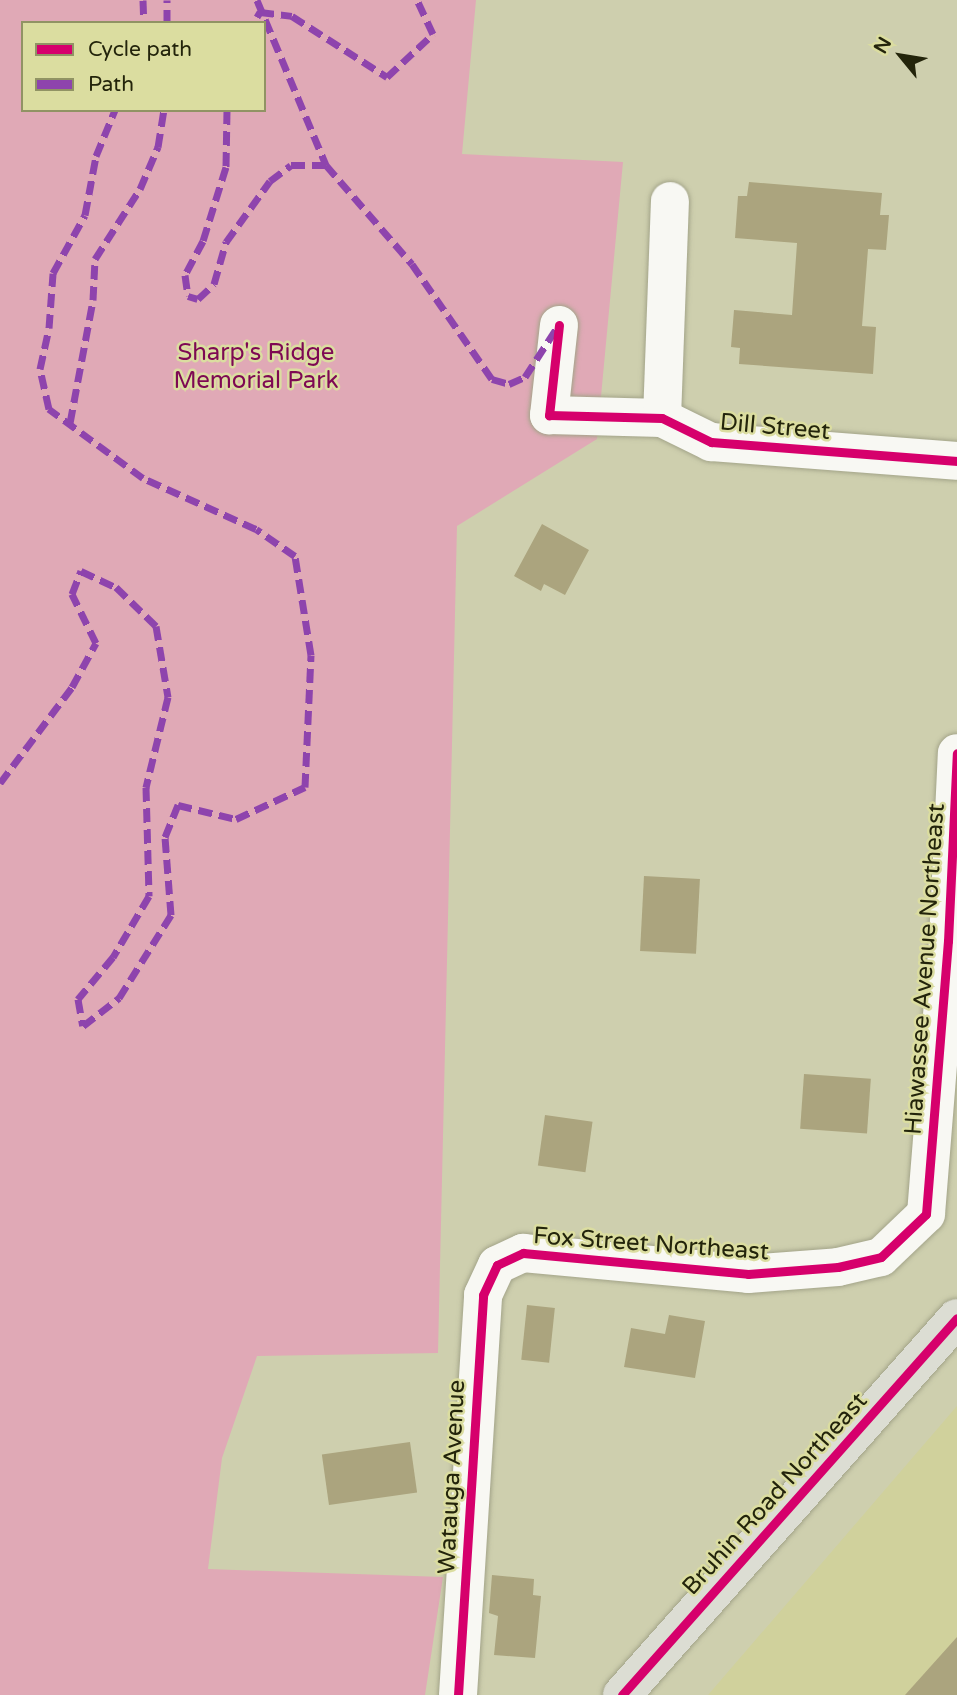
<!DOCTYPE html>
<style>
body{margin:0}
#map{position:relative;width:957px;height:1695px;overflow:hidden;background:#cecfae;font-family:"Varela Round",sans-serif}
div>[style]{position:absolute}
.built>*{inset:0;background:#d0d19c}
.green>*{inset:0;background:#e0a9b6}
.building>*{inset:0;background:#aba47e;transform-origin:0 0}
.roads{filter:drop-shadow(0 0 2px #a3a489) drop-shadow(0 0 2px #a3a489)}
.minor>*{height:38px;margin:-19px;padding:0 19px;transform-origin:19px;border-radius:19px;background:#f8f8f3}
.major>*{height:38px;margin:-19px;padding:0 19px;transform-origin:19px;border-radius:19px;background:#dcddd3}
.quiet>*{height:7px;margin-top:-3.5px;transform-origin:0;background:repeating-linear-gradient(90deg,#8e44ad 0 14px,transparent 0 21px)}
.cycleway>*{height:9px;margin:-4.5px;padding:0 4.5px;transform-origin:4.5px;border-radius:4.5px;background:#d6006c}
span{translate:-50% -50%;white-space:nowrap;text-align:center;line-height:1.15;-webkit-text-stroke:5px #dbdda0;paint-order:stroke}
.park-label{font-size:24px;color:#7e0853}
.street-label{font-size:24px;color:#23240b}
.legend{position:absolute;left:21px;top:21px;width:245px;height:91px;box-sizing:border-box;background:#dbdda0;border:2px solid #919364;margin:0;padding:9px 12px;list-style:none;font-size:21px;color:#23240b}
.legend li{display:flex;align-items:center;gap:14px;height:35px}
.legend b{width:35px;border:2px solid #919364}
.north{position:absolute;left:866px;top:21px;width:70px;height:70px;-webkit-text-stroke:5px #dbdda0;paint-order:stroke;rotate:300deg;font-size:19px;font-weight:700;line-height:28px;text-align:center;color:#23240b}
.north::after{content:'';display:block;margin:auto;width:24px;height:32px;background:#23240b;clip-path:polygon(50% 0,100% 100%,50% 72%,0 100%)}
</style>
<div id="map">
<div class="built">
<i style="clip-path:polygon(957px 1406px,957px 1695px,708px 1695px,852px 1528px)"></i>
</div>
<div class="green">
<i style="clip-path:polygon(evenodd,0 0,476px 0,462px 154px,623px 162px,597px 439px,457px 526px,438px 1353px,257px 1356px,222px 1458px,208px 1569px,443px 1577px,425px 1695px,0 1695px,0 0,23px 23px,264px 23px,264px 110px,23px 110px,23px 23px)"></i>
</div>
<div class="building">
<i style="clip-path:polygon(749px 182px,882px 193px,880px 215px,889px 215px,886px 250px,868px 249px,862px 326px,876px 327px,873px 374px,739px 364px,740px 348px,731px 347px,734px 310px,792px 315px,797px 243px,735px 238px,738px 196px,747px 196px)"></i>
<i style="clip-path:polygon(542px 524px,589px 550px,565px 595px,544px 584px,541px 591px,514px 576px)"></i>
<i style="left:644px;top:876px;width:56px;height:75px;rotate:3deg"></i>
<i style="left:804px;top:1074px;width:67px;height:55px;rotate:4deg"></i>
<i style="left:545px;top:1115px;width:48px;height:51px;rotate:8deg"></i>
<i style="left:527px;top:1305px;width:28px;height:55px;rotate:6deg"></i>
<i style="clip-path:polygon(669px 1315px,705px 1321px,695px 1378px,624px 1367px,631px 1328px,665px 1334px)"></i>
<i style="left:410px;top:1442px;width:51px;height:89px;rotate:82deg"></i>
<i style="clip-path:polygon(492px 1575px,534px 1579px,533px 1595px,541px 1596px,535px 1658px,494px 1655px,498px 1616px,489px 1613px)"></i>
<i style="clip-path:polygon(957px 1637px,957px 1695px,905px 1695px)"></i>
</div>
<div class="roads">
<div class="minor">
<i style="left:559px;top:325px;width:91px;rotate:96.3deg"></i>
<i style="left:549px;top:415px;width:113px;rotate:1.5deg"></i>
<i style="left:662px;top:418px;width:55px;rotate:26.1deg"></i>
<i style="left:711px;top:442px;width:247px;rotate:4.4deg"></i>
<i style="left:662px;top:418px;width:217px;rotate:-87.9deg"></i>
<i style="left:458px;top:1695px;width:401px;rotate:-86.4deg"></i>
<i style="left:483px;top:1295px;width:33px;rotate:-65deg"></i>
<i style="left:497px;top:1265px;width:29px;rotate:-25deg"></i>
<i style="left:523px;top:1253px;width:226px;rotate:5.3deg"></i>
<i style="left:748px;top:1274px;width:90px;rotate:-4.4deg"></i>
<i style="left:838px;top:1267px;width:44px;rotate:-13.1deg"></i>
<i style="left:881px;top:1257px;width:62px;rotate:-43.7deg"></i>
<i style="left:926px;top:1214px;width:274px;rotate:-85.4deg"></i>
<i style="left:948px;top:941px;width:188px;rotate:-87.3deg"></i>
</div>
<div class="major">
<i style="left:622px;top:1695px;width:504px;rotate:-48.38deg"></i>
</div>
</div>
<div class="quiet">
<i style="left:143px;top:0;width:23px;rotate:88deg"></i>
<i style="left:257px;top:0;width:179px;rotate:67.3deg"></i>
<i style="left:326px;top:165px;width:131px;rotate:49deg"></i>
<i style="left:412px;top:264px;width:140px;rotate:55.2deg"></i>
<i style="left:492px;top:379px;width:18px;rotate:16deg"></i>
<i style="left:509px;top:384px;width:17px;rotate:-24deg"></i>
<i style="left:525px;top:377px;width:57px;rotate:-57.1deg"></i>
<i style="left:257px;top:17px;width:6px;rotate:-59deg"></i>
<i style="left:260px;top:12px;width:32px;rotate:7deg"></i>
<i style="left:292px;top:16px;width:113px;rotate:32.7deg"></i>
<i style="left:387px;top:77px;width:63px;rotate:-43.1deg"></i>
<i style="left:433px;top:34px;width:38px;rotate:-115deg"></i>
<i style="left:167px;top:23px;width:23px;rotate:-90deg"></i>
<i style="left:227px;top:110px;width:57px;rotate:91deg"></i>
<i style="left:226px;top:167px;width:77px;rotate:107.3deg"></i>
<i style="left:203px;top:241px;width:38px;rotate:118deg"></i>
<i style="left:185px;top:275px;width:21px;rotate:82deg"></i>
<i style="left:188px;top:296px;width:10px;rotate:17deg"></i>
<i style="left:198px;top:299px;width:22px;rotate:-43deg"></i>
<i style="left:214px;top:284px;width:44px;rotate:-74.1deg"></i>
<i style="left:226px;top:242px;width:75px;rotate:-54.2deg"></i>
<i style="left:270px;top:181px;width:26px;rotate:-37deg"></i>
<i style="left:291px;top:165px;width:35px"></i>
<i style="left:70px;top:423px;width:125px;rotate:-79.4deg"></i>
<i style="left:93px;top:300px;width:41px;rotate:-87.2deg"></i>
<i style="left:95px;top:259px;width:83px;rotate:-57.3deg"></i>
<i style="left:140px;top:189px;width:46px;rotate:-66.8deg"></i>
<i style="left:158px;top:147px;width:37px;rotate:-81deg"></i>
<i style="left:0;top:783px;width:120px;rotate:-53.1deg"></i>
<i style="left:72px;top:687px;width:50px;rotate:-61.4deg"></i>
<i style="left:96px;top:643px;width:55px;rotate:-116.1deg"></i>
<i style="left:72px;top:594px;width:25px;rotate:-69deg"></i>
<i style="left:81px;top:571px;width:38px;rotate:25deg"></i>
<i style="left:116px;top:587px;width:56px;rotate:44.3deg"></i>
<i style="left:156px;top:626px;width:72px;rotate:80.4deg"></i>
<i style="left:168px;top:697px;width:93px;rotate:103.7deg"></i>
<i style="left:146px;top:787px;width:109px;rotate:88.4deg"></i>
<i style="left:149px;top:896px;width:71px;rotate:120.5deg"></i>
<i style="left:113px;top:957px;width:55px;rotate:129.8deg"></i>
<i style="left:78px;top:999px;width:27px;rotate:80deg"></i>
<i style="left:83px;top:1026px;width:46px;rotate:-37.9deg"></i>
<i style="left:119px;top:998px;width:98px;rotate:-57.9deg"></i>
<i style="left:171px;top:915px;width:78px;rotate:-94.4deg"></i>
<i style="left:165px;top:837px;width:35px;rotate:-68deg"></i>
<i style="left:178px;top:805px;width:60px;rotate:13.6deg"></i>
<i style="left:236px;top:819px;width:76px;rotate:-24.9deg"></i>
<i style="left:305px;top:787px;width:132px;rotate:-87.4deg"></i>
<i style="left:311px;top:655px;width:100px;rotate:-99.2deg"></i>
<i style="left:295px;top:556px;width:47px;rotate:-145.3deg"></i>
<i style="left:256px;top:529px;width:124px;rotate:-155.7deg"></i>
<i style="left:143px;top:478px;width:117px;rotate:-143.7deg"></i>
<i style="left:49px;top:409px;width:41px;rotate:-102.7deg"></i>
<i style="left:40px;top:369px;width:42px;rotate:-77.6deg"></i>
<i style="left:49px;top:328px;width:55px;rotate:-85.8deg"></i>
<i style="left:53px;top:273px;width:66px;rotate:-61.1deg"></i>
<i style="left:85px;top:215px;width:60px;rotate:-79.4deg"></i>
<i style="left:96px;top:156px;width:50px;rotate:-67.6deg"></i>
</div>
<div class="cycleway">
<i style="left:559px;top:325px;width:91px;rotate:96.3deg"></i>
<i style="left:549px;top:415px;width:113px;rotate:1.5deg"></i>
<i style="left:662px;top:418px;width:55px;rotate:26.1deg"></i>
<i style="left:711px;top:442px;width:247px;rotate:4.4deg"></i>
<i style="left:458px;top:1695px;width:401px;rotate:-86.4deg"></i>
<i style="left:483px;top:1295px;width:33px;rotate:-65deg"></i>
<i style="left:497px;top:1265px;width:29px;rotate:-25deg"></i>
<i style="left:523px;top:1253px;width:226px;rotate:5.3deg"></i>
<i style="left:748px;top:1274px;width:90px;rotate:-4.4deg"></i>
<i style="left:838px;top:1267px;width:44px;rotate:-13.1deg"></i>
<i style="left:881px;top:1257px;width:62px;rotate:-43.7deg"></i>
<i style="left:926px;top:1214px;width:274px;rotate:-85.4deg"></i>
<i style="left:948px;top:941px;width:188px;rotate:-87.3deg"></i>
<i style="left:622px;top:1695px;width:504px;rotate:-48.38deg"></i>
</div>
<div class="park-label">
<span style="left:256px;top:367px">Sharp's Ridge<br>Memorial Park</span>
</div>
<div class="street-label">
<span style="left:775px;top:427px;rotate:5deg">Dill Street</span>
<span style="left:925px;top:969px;rotate:-86deg">Hiawassee Avenue Northeast</span>
<span style="left:651px;top:1244px;rotate:4deg">Fox Street Northeast</span>
<span style="left:452px;top:1477px;rotate:-87deg">Watauga Avenue</span>
<span style="left:775px;top:1494px;rotate:-48deg">Bruhin Road Northeast</span>
</div>
<ul class="legend">
<li><b style="height:9px;background:#d6006c"></b>Cycle path</li>
<li><b style="height:9px;background:#8e44ad"></b>Path</li>
</ul>
<div class="north">N</div>
</div>
